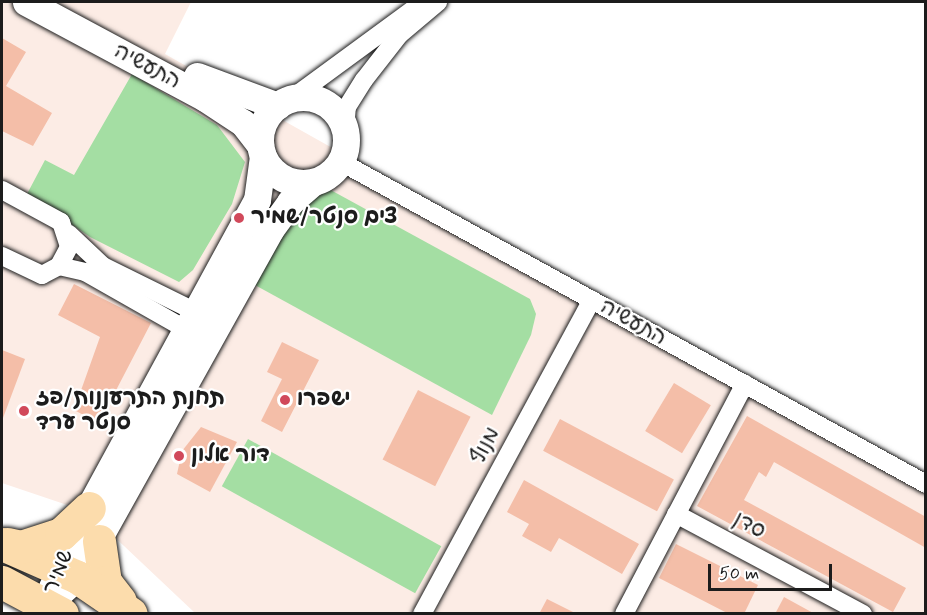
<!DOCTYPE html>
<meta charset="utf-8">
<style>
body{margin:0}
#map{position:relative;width:927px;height:615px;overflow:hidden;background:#fff;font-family:Mynerve,"Playpen Sans Hebrew",sans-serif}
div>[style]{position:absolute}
.built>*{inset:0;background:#fcece5}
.green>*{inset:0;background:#a4dea3;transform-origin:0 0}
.building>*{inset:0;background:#f4bea8;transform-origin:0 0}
.roads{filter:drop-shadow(0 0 2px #1c1c1c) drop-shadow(0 0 2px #1c1c1c)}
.street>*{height:18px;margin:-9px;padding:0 9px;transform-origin:9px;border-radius:9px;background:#fff}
.secondary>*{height:27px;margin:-13.5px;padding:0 13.5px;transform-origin:13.5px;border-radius:13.5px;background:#fff}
.secondary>.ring{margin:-13.5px;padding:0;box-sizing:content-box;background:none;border:27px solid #fff;border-radius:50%}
.highway>*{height:33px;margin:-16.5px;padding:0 16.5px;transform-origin:16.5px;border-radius:16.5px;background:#fcdcac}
.dots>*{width:16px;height:16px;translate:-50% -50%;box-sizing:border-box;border:3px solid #fff;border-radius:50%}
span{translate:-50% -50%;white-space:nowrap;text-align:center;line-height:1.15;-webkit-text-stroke:4.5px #fff;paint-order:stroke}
.street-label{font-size:22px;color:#1c1c1c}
.poi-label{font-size:22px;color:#1c1c1c;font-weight:700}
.left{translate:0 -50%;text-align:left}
.frame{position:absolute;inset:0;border:3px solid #1c1c1c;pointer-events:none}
.scale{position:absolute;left:708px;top:564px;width:124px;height:27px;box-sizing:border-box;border:3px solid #1c1c1c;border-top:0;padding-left:8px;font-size:18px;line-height:21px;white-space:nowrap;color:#1c1c1c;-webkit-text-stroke:4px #fff;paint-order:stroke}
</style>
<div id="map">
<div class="built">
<i style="clip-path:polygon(2px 2px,191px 2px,165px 54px,925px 481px,925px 613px,195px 613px,88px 512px,2px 483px)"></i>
</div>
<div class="green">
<i style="clip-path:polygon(132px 74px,217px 125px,245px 162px,232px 204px,193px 270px,179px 282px,90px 237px,27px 194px,45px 160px,74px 175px)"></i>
<i style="clip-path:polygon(327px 188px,530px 299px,536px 314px,531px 335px,492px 415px,253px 284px,302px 203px)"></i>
<i style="left:248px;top:439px;width:221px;height:54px;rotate:29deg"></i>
</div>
<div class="building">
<i style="clip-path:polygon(2px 38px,26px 52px,6px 86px,52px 113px,33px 146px,2px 131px)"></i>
<i style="clip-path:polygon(74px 284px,151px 323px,99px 423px,74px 410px,100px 337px,58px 315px)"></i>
<i style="clip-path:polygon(282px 342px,319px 360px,282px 432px,261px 421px,282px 379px,267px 372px)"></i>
<i style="clip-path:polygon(2px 350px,25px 359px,3px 418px,2px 418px)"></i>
<i style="left:674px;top:383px;width:43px;height:56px;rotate:31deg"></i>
<i style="left:418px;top:390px;width:59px;height:78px;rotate:27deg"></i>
<i style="clip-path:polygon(747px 416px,926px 517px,926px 548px,774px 462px,766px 477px,759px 472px,744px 500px,906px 588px,893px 612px,697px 506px)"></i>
<i style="left:560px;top:419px;width:129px;height:36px;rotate:28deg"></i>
<i style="clip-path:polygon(201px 427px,237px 442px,210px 492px,177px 474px,182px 451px)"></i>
<i style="clip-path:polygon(524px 480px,639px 544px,622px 574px,559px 538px,551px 552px,522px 536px,529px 524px,507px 512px)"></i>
<i style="clip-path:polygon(676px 544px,758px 585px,744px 614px,729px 614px,659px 578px)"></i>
<i style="clip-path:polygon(784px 597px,815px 614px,775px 614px)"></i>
<i style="clip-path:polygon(547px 599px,577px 614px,539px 614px)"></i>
</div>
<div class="roads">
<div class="street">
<i style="left:291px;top:99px;width:164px;rotate:-36.3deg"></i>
<i style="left:345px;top:129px;width:22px;rotate:-85deg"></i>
<i style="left:347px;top:107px;width:32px;rotate:-58deg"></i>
<i style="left:364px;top:80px;width:58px;rotate:-52deg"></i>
<i style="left:400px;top:34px;width:50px;rotate:-40.1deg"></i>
<i style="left:341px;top:162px;width:668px;rotate:28.83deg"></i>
<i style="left:2px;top:190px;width:67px;rotate:28.5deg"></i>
<i style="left:61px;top:222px;width:26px;rotate:72deg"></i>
<i style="left:69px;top:247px;width:21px;rotate:118deg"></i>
<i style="left:59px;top:266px;width:19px;rotate:152deg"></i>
<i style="left:42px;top:275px;width:44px;rotate:-154.6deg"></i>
<i style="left:69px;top:234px;width:47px;rotate:43.3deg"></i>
<i style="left:103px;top:266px;width:113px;rotate:26.3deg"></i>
<i style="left:59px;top:266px;width:27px;rotate:13deg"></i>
<i style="left:85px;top:272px;width:128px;rotate:29.6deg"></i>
<i style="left:676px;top:514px;width:212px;rotate:28.1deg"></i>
<i style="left:422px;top:614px;width:357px;rotate:-61.6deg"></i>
<i style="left:624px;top:614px;width:260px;rotate:-62.3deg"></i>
</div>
<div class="secondary">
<i style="left:26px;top:2px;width:203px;rotate:28.2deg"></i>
<i style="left:205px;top:98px;width:45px;rotate:33.3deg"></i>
<i style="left:243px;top:123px;width:28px;rotate:52deg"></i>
<i style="left:197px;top:76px;width:86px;rotate:20.3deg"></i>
<i class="ring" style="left:260px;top:97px;width:59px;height:59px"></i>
<i style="left:52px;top:587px;width:87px;rotate:-64.9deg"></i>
<i style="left:89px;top:508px;width:351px;rotate:-61.4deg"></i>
<i style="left:257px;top:200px;width:44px;rotate:-82.2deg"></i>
<i style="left:46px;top:605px;width:42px;rotate:-42.1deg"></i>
<i style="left:77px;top:577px;width:397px;rotate:-60.9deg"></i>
<i style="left:270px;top:230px;width:34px;rotate:-54deg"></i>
<i style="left:290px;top:202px;width:29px;rotate:-41deg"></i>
</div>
<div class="highway">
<i style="left:99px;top:541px;width:41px;rotate:81.7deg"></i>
<i style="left:105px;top:582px;width:24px;rotate:52deg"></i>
<i style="left:2px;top:544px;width:82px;rotate:23.7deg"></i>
<i style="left:77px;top:577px;width:65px;rotate:34.4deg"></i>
<i style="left:7px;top:544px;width:14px;rotate:12deg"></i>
<i style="left:21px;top:547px;width:42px;rotate:-18deg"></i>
<i style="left:61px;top:534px;width:38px;rotate:-43deg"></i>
<i style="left:2px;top:582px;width:68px;rotate:28.1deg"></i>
</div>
</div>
<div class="dots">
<i style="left:239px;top:218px;background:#d1495b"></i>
<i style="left:285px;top:400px;background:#d1495b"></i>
<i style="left:24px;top:411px;background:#d1495b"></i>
<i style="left:179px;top:456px;background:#d1495b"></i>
</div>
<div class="street-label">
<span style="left:147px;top:67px;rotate:28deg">התעשיה</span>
<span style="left:633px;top:323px;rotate:29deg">התעשיה</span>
<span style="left:486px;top:446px;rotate:-62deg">מנוף</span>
<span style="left:749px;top:526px;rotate:28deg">סדן</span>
<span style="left:59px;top:572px;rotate:-68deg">שמיר</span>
</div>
<div class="poi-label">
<span class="left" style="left:251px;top:218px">צים סנטר/שמיר</span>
<span class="left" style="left:36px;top:411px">תחנת התרעננות/פז<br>סנטר ערד</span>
<span class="left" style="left:297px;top:400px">ישפרו</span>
<span class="left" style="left:191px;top:456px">דור אלון</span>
</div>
<div class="frame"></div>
<div class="scale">50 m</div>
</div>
